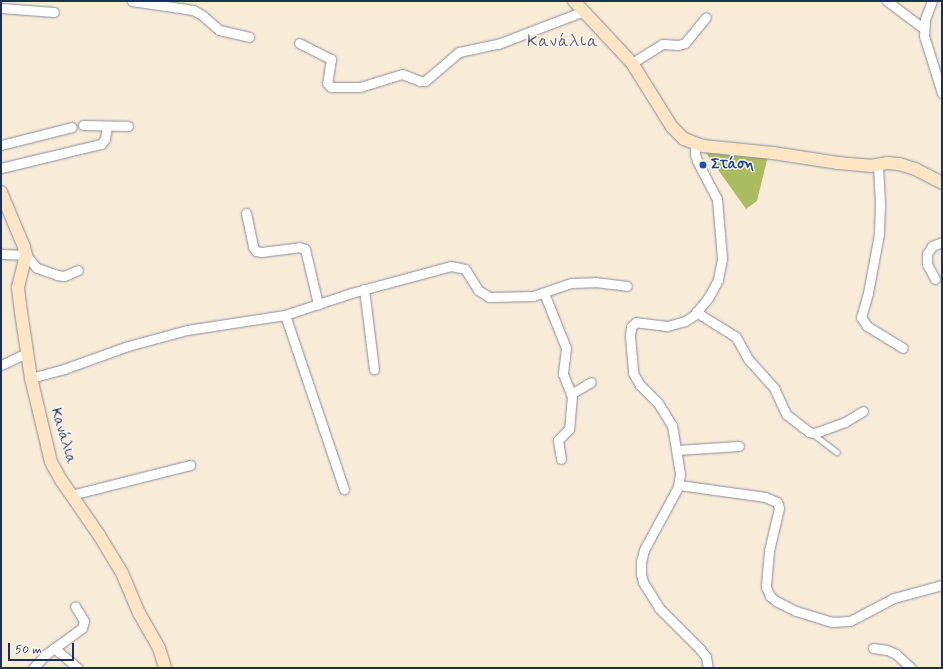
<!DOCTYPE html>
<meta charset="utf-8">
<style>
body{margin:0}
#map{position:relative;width:943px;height:669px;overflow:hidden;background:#f8ebd8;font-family:Mynerve,sans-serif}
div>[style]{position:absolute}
.green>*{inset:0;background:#abbc60}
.roads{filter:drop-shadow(0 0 1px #8a8d9b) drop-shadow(0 0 1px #8a8d9b)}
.lane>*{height:4.5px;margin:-2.25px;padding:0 2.25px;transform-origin:2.25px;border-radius:2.25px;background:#fff}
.street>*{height:9px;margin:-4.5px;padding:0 4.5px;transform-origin:4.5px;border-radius:4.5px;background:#fff}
.secondary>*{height:12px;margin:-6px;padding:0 6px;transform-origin:6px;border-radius:6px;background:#fde5c5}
.dots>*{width:11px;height:11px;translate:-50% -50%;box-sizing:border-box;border:2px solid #fbf7ec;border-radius:50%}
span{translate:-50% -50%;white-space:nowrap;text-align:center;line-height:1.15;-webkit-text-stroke:3px #fbf7ec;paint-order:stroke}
.transit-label{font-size:15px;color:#164399;font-weight:700}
.left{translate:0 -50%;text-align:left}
.street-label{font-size:15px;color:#1b2f5e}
.quarter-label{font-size:17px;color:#685c74;letter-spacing:1px}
.frame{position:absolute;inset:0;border:2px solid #1b2f5e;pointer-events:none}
.scale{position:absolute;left:8px;top:643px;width:66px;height:18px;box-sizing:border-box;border:2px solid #1b2f5e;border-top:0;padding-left:5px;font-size:12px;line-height:14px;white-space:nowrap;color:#1b2f5e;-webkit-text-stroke:3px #fbf7ec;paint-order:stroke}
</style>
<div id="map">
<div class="green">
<i style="clip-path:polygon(704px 150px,768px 156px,757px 201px,746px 209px)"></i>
</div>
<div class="roads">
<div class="lane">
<i style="left:813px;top:434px;width:30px;rotate:37deg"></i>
</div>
<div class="street">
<i style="left:132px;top:1px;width:62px;rotate:8.4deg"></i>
<i style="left:193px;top:10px;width:10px;rotate:29deg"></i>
<i style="left:202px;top:15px;width:23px;rotate:41deg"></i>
<i style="left:219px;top:30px;width:31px;rotate:13deg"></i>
<i style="left:887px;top:1px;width:45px;rotate:36.9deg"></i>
<i style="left:932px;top:1px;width:19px;rotate:111deg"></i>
<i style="left:925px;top:19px;width:17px;rotate:93deg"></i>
<i style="left:924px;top:36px;width:60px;rotate:72.5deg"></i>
<i style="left:1px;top:8px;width:53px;rotate:4.3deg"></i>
<i style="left:299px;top:43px;width:36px;rotate:27deg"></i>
<i style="left:331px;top:59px;width:24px;rotate:99deg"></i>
<i style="left:327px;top:83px;width:6px;rotate:45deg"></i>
<i style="left:331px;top:87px;width:29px"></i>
<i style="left:360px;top:87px;width:44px;rotate:-17.2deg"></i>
<i style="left:402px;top:74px;width:19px;rotate:21deg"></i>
<i style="left:420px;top:81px;width:5px"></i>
<i style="left:425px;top:81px;width:45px;rotate:-40.5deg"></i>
<i style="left:459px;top:52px;width:40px;rotate:-12deg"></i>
<i style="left:498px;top:44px;width:92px;rotate:-21deg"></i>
<i style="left:632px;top:63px;width:36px;rotate:-32deg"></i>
<i style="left:663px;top:44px;width:15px;rotate:4deg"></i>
<i style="left:678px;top:45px;width:7px;rotate:-16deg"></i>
<i style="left:685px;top:43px;width:33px;rotate:-51deg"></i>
<i style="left:83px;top:125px;width:45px;rotate:1.3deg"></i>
<i style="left:695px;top:144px;width:10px;rotate:90deg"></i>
<i style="left:695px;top:154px;width:7px;rotate:74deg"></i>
<i style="left:697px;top:161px;width:43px;rotate:62.2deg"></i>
<i style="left:717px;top:199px;width:60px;rotate:85.2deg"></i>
<i style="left:722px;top:259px;width:21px;rotate:101deg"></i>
<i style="left:718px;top:280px;width:21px;rotate:119deg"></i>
<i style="left:708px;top:298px;width:22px;rotate:129deg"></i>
<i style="left:694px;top:315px;width:11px;rotate:146deg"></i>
<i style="left:685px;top:321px;width:19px;rotate:164deg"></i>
<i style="left:667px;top:326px;width:31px;rotate:-173deg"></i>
<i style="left:636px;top:322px;width:7px;rotate:135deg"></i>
<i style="left:631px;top:327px;width:9px;rotate:96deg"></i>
<i style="left:630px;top:336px;width:37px;rotate:85deg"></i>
<i style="left:633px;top:373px;width:14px;rotate:60deg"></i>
<i style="left:640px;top:385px;width:25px;rotate:45deg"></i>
<i style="left:658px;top:403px;width:26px;rotate:58deg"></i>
<i style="left:672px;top:425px;width:50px;rotate:80.7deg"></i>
<i style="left:680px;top:474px;width:13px;rotate:99deg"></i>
<i style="left:678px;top:487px;width:72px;rotate:118.4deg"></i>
<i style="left:644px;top:550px;width:12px;rotate:104deg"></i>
<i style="left:641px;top:562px;width:12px;rotate:90deg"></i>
<i style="left:641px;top:574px;width:8px;rotate:76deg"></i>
<i style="left:643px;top:582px;width:31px;rotate:58deg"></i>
<i style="left:659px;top:608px;width:58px;rotate:45deg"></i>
<i style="left:700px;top:649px;width:10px;rotate:53deg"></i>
<i style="left:706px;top:657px;width:11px;rotate:80deg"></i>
<i style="left:1px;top:145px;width:73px;rotate:-14.2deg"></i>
<i style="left:878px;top:165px;width:39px;rotate:87deg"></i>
<i style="left:880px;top:204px;width:30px;rotate:92deg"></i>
<i style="left:879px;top:234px;width:60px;rotate:100.6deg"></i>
<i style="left:868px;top:293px;width:25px;rotate:106deg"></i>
<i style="left:861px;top:317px;width:11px;rotate:56deg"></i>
<i style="left:867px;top:326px;width:42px;rotate:31.4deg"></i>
<i style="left:1px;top:168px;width:103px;rotate:-13.5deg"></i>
<i style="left:101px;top:144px;width:6px;rotate:-51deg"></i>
<i style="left:105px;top:139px;width:13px;rotate:-81deg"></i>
<i style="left:246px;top:213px;width:35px;rotate:78deg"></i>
<i style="left:253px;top:247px;width:5px;rotate:53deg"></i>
<i style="left:256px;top:251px;width:5px;rotate:11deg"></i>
<i style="left:261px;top:252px;width:38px;rotate:-7deg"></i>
<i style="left:299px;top:247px;width:6px;rotate:18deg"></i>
<i style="left:305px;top:249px;width:57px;rotate:76.7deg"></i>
<i style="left:1px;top:254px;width:25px;rotate:2deg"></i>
<i style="left:26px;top:255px;width:17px;rotate:50deg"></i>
<i style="left:37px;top:268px;width:21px;rotate:19deg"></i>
<i style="left:57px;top:275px;width:7px;rotate:8deg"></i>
<i style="left:64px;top:276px;width:15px;rotate:-23deg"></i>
<i style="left:935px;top:279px;width:17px;rotate:-118deg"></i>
<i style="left:927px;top:264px;width:10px;rotate:-90deg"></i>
<i style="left:927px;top:254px;width:9px;rotate:-58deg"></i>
<i style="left:932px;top:246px;width:11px;rotate:-22deg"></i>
<i style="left:364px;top:289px;width:81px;rotate:82.9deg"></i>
<i style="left:544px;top:293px;width:59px;rotate:68.2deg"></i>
<i style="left:566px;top:348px;width:26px;rotate:97deg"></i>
<i style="left:563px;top:374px;width:24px;rotate:68deg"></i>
<i style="left:572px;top:396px;width:33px;rotate:95deg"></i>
<i style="left:569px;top:429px;width:16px;rotate:135deg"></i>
<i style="left:558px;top:440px;width:19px;rotate:81deg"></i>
<i style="left:696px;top:312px;width:47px;rotate:32deg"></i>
<i style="left:736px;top:337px;width:26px;rotate:61deg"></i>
<i style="left:749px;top:360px;width:38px;rotate:48deg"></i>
<i style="left:774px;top:388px;width:29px;rotate:65deg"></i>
<i style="left:786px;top:414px;width:29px;rotate:38deg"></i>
<i style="left:809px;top:432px;width:6px;rotate:9deg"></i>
<i style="left:815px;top:433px;width:32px;rotate:-20deg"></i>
<i style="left:845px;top:422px;width:21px;rotate:-31deg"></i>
<i style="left:285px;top:315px;width:184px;rotate:71.3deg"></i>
<i style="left:1px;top:365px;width:29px;rotate:-25deg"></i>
<i style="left:31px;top:378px;width:34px;rotate:-15deg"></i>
<i style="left:64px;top:369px;width:68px;rotate:-19.8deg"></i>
<i style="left:128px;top:346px;width:61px;rotate:-15.2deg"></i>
<i style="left:187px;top:330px;width:99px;rotate:-8.7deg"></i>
<i style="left:285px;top:315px;width:70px;rotate:-18.4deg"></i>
<i style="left:351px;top:293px;width:104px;rotate:-15.1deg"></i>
<i style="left:451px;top:266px;width:14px;rotate:12deg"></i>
<i style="left:465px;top:269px;width:25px;rotate:58deg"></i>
<i style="left:478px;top:290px;width:13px;rotate:32deg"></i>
<i style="left:489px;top:297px;width:44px;rotate:-1.3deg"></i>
<i style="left:533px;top:296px;width:40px;rotate:-18.9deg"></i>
<i style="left:571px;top:283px;width:24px;rotate:-2deg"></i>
<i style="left:595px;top:282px;width:32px;rotate:7deg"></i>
<i style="left:571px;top:394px;width:23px;rotate:-31deg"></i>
<i style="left:677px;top:450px;width:62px;rotate:-3.7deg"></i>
<i style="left:679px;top:485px;width:87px;rotate:7.9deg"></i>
<i style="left:765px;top:497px;width:13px;rotate:23deg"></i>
<i style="left:777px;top:502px;width:6px;rotate:72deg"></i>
<i style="left:779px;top:508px;width:44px;rotate:103.1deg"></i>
<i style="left:769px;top:551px;width:36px;rotate:95deg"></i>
<i style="left:766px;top:587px;width:10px;rotate:66deg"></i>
<i style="left:770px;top:596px;width:8px;rotate:40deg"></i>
<i style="left:776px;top:601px;width:22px;rotate:27deg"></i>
<i style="left:796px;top:611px;width:38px;rotate:17deg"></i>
<i style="left:832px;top:622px;width:18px;rotate:-3deg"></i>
<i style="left:850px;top:621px;width:50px;rotate:-27.6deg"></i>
<i style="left:894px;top:598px;width:50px;rotate:-15.2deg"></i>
<i style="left:71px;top:495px;width:123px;rotate:-14.1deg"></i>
<i style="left:54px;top:648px;width:31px;rotate:40deg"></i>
<i style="left:873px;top:648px;width:14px;rotate:8deg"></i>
<i style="left:887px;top:650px;width:10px;rotate:24deg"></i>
<i style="left:896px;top:654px;width:21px;rotate:43deg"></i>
<i style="left:33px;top:668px;width:18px;rotate:-47deg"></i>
<i style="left:45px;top:655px;width:46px;rotate:-36.1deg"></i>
<i style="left:82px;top:628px;width:7px;rotate:-74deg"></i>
<i style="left:84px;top:621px;width:17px;rotate:-121deg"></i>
</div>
<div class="secondary">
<i style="left:574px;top:1px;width:85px;rotate:46.9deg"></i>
<i style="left:632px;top:63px;width:75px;rotate:58deg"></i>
<i style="left:672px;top:127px;width:17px;rotate:45deg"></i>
<i style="left:684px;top:139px;width:20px;rotate:20deg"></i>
<i style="left:703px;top:146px;width:70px;rotate:5.7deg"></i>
<i style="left:773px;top:153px;width:66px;rotate:8.7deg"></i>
<i style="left:838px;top:163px;width:32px;rotate:5deg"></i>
<i style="left:870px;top:166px;width:17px;rotate:-10deg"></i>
<i style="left:887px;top:163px;width:12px;rotate:5deg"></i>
<i style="left:899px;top:164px;width:17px;rotate:17deg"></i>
<i style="left:915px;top:169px;width:30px;rotate:27deg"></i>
<i style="left:1px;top:192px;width:60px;rotate:67.3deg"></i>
<i style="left:24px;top:247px;width:8px;rotate:76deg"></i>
<i style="left:26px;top:255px;width:34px;rotate:104deg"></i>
<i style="left:18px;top:288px;width:24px;rotate:83deg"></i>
<i style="left:21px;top:312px;width:67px;rotate:81.4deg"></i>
<i style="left:31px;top:378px;width:86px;rotate:76.6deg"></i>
<i style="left:51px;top:462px;width:21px;rotate:61deg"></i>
<i style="left:61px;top:480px;width:67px;rotate:55.4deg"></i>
<i style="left:99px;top:535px;width:44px;rotate:58.8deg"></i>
<i style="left:122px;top:573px;width:43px;rotate:67deg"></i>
<i style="left:139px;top:613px;width:40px;rotate:60.3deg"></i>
<i style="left:159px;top:648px;width:21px;rotate:73deg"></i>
</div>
</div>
<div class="dots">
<i style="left:703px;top:165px;background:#1a4fb4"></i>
</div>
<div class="transit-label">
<span class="left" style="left:711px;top:165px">Στάση</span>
</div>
<div class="street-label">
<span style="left:63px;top:436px;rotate:73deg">Κανάλια</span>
</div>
<div class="quarter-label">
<span style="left:563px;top:42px">Κανάλια</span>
</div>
<div class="frame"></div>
<div class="scale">50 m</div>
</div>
